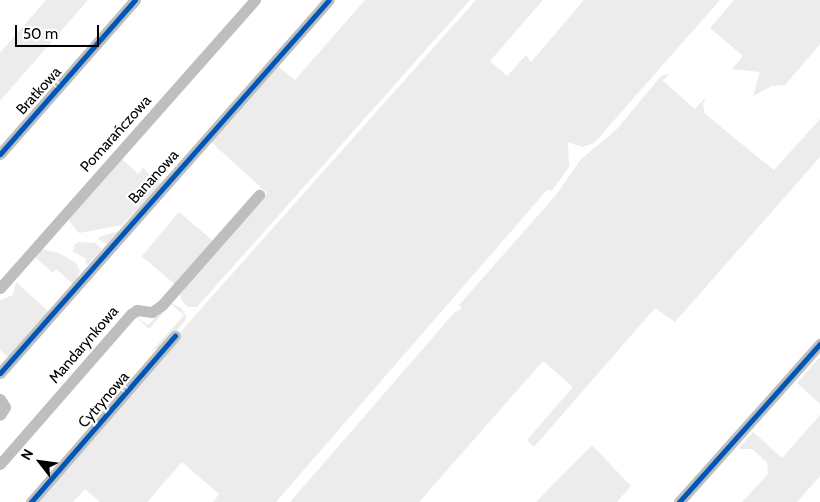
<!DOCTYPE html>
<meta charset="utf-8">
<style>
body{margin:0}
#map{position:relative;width:820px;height:502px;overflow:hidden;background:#fff;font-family:Cabin,sans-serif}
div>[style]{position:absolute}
.green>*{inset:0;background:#ececec;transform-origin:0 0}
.street>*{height:11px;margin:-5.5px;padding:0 5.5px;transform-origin:5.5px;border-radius:5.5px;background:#bebebe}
.cycleway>*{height:5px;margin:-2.5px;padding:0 2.5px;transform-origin:2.5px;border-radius:2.5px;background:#0057b8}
span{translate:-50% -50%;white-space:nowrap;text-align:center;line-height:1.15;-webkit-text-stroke:4px #fff;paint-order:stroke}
.street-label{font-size:15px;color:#000}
.north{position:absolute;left:15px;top:437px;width:50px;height:50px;-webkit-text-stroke:4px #fff;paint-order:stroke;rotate:300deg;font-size:14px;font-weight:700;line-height:20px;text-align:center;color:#000}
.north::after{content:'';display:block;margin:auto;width:18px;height:22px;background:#000;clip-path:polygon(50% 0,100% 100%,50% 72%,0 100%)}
.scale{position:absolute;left:15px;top:25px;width:84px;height:22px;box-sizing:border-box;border:2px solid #000;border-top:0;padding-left:6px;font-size:15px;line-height:18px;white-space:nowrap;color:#000;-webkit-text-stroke:4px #fff;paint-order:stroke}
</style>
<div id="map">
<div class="green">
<i style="clip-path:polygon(46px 0,88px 0,0 101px,0 53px)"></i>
<i style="clip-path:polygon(365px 0,470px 0,197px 307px,188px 307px,182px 301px,180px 293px,267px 193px,209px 140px,276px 65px,295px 80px)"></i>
<i style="clip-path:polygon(476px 0,543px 0,490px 61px,507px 76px,526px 55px,531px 62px,584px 0,720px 0,594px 143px,582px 147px,568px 142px,569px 167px,552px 191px,547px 190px,276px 502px,213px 502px,219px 494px,182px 462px,147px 502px,100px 502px,85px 489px,73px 502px,34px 502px,199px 311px)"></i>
<i style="clip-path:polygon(734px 0,820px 0,820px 44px,785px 85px,772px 86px,753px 96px,760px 72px,732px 69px,743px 56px,710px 28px)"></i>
<i style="clip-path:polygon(669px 74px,663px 81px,695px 109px,706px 97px,703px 104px,705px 114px,774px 170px,820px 119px,820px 157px,675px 322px,655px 308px,534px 447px,527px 440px,573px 387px,543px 361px,419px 502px,290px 502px,454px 313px,462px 308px,459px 305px,556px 195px,581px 159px,616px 130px,661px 76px)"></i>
<i style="clip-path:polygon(119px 156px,138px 174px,143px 168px,162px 185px,122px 225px,79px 233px,69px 221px,71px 214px)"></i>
<i style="left:179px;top:212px;width:45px;height:58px;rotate:40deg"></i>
<i style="clip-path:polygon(119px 231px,107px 244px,98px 239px,99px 237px)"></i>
<i style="clip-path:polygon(79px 242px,95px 243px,102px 249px,87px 266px,85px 258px,73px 252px,74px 245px)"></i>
<i style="clip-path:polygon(40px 249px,59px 253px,76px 263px,80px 271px,74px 285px,56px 269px,53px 273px,34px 256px)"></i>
<i style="clip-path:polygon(16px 282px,50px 313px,10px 359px,0 350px,0 300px,13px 295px)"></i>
<i style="clip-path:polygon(170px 303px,181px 308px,186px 316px,185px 321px,162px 347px,152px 351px,184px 315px,171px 304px,149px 329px,134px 315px,148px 325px)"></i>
<i style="clip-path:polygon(820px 357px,820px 404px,797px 383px)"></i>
<i style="clip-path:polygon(820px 415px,820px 476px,797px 502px,742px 502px,768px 474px,767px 462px,752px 449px,738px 449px,753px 432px,782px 458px)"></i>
<i style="clip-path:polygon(592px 445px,631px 486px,617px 502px,536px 502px)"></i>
</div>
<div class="street">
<i style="left:0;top:154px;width:205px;rotate:-48.8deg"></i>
<i style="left:0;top:288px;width:385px;rotate:-48.5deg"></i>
<i style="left:0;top:373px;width:497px;rotate:-48.6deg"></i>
<i style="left:0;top:399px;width:9px;rotate:58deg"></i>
<i style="left:5px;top:407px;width:9px;rotate:122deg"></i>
<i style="left:0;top:464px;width:199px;rotate:-48.9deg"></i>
<i style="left:131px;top:314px;width:7px;rotate:-34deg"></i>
<i style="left:137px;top:310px;width:15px;rotate:8deg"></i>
<i style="left:152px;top:312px;width:12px;rotate:-35deg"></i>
<i style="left:162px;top:305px;width:147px;rotate:-48.6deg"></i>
<i style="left:31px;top:502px;width:220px;rotate:-49.1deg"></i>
<i style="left:679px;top:502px;width:212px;rotate:-48.3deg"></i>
</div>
<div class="cycleway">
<i style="left:0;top:154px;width:205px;rotate:-48.8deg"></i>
<i style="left:0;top:373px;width:497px;rotate:-48.6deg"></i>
<i style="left:31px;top:502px;width:220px;rotate:-49.1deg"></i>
<i style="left:679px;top:502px;width:212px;rotate:-48.3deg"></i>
</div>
<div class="street-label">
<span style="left:39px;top:91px;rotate:-48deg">Bratkowa</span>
<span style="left:116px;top:134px;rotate:-48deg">Pomarańczowa</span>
<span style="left:154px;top:177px;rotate:-48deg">Bananowa</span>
<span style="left:84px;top:345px;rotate:-49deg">Mandarynkowa</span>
<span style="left:104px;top:400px;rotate:-49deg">Cytrynowa</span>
</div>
<div class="north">N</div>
<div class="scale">50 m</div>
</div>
